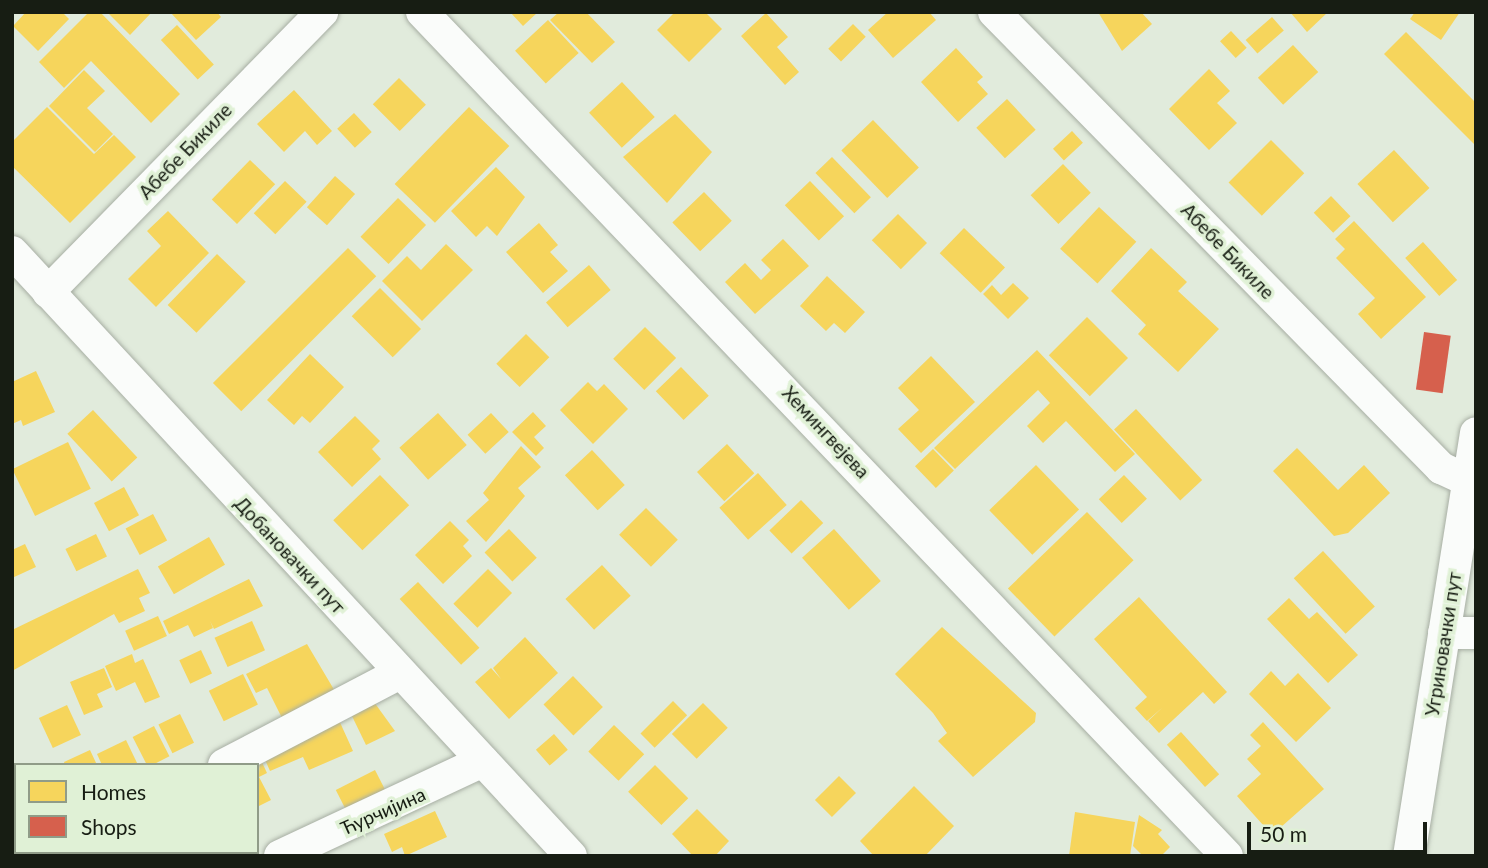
<!DOCTYPE html>
<meta charset="utf-8">
<style>
body{margin:0}
#map{position:relative;width:1488px;height:868px;overflow:hidden;background:#e1ebdc;font-family:Lato,sans-serif}
div>[style]{position:absolute}
.homes>*{inset:0;background:#f6d55c;transform-origin:0 0}
.shops>*{inset:0;background:#d6604d;transform-origin:0 0}
.roads{filter:drop-shadow(0 0 2px #a7aea3) drop-shadow(0 0 2px #a7aea3)}
.minor>*{height:32px;margin:-16px;padding:0 16px;transform-origin:16px;border-radius:16px;background:#fafcfa}
span{translate:-50% -50%;white-space:nowrap;text-align:center;line-height:1.15;-webkit-text-stroke:7px #e0f1d6;paint-order:stroke}
.street-label{font-size:19px;color:#171d13}
.frame{position:absolute;inset:0;border:14px solid #171d13;pointer-events:none}
.legend{position:absolute;left:14px;top:763px;width:245px;height:91px;box-sizing:border-box;background:#e0f1d6;border:2px solid #909c88;margin:0;padding:9px 12px;list-style:none;font-size:21px;color:#171d13}
.legend li{display:flex;align-items:center;gap:14px;height:35px}
.legend b{width:35px;border:2px solid #909c88}
.scale{position:absolute;left:1247px;top:822px;width:180px;height:32px;box-sizing:border-box;border:4px solid #171d13;border-top:0;padding-left:9px;font-size:21px;line-height:24px;white-space:nowrap;color:#171d13;-webkit-text-stroke:5px #e0f1d6;paint-order:stroke}
</style>
<div id="map">
<div class="homes">
<i style="clip-path:polygon(26px 12px,62px 12px,69px 19px,38px 51px,13px 26px)"></i>
<i style="clip-path:polygon(89px 12px,100px 12px,180px 94px,151px 123px,91px 61px,64px 88px,39px 62px)"></i>
<i style="clip-path:polygon(107px 12px,152px 12px,130px 35px)"></i>
<i style="clip-path:polygon(170px 12px,217px 12px,221px 17px,196px 40px)"></i>
<i style="clip-path:polygon(510px 12px,538px 12px,523px 26px)"></i>
<i style="clip-path:polygon(559px 12px,586px 12px,615px 42px,592px 63px,550px 20px)"></i>
<i style="clip-path:polygon(675px 12px,705px 12px,722px 29px,689px 62px,657px 30px)"></i>
<i style="clip-path:polygon(888px 12px,929px 12px,936px 20px,893px 58px,868px 30px)"></i>
<i style="clip-path:polygon(1098px 12px,1141px 12px,1152px 24px,1122px 51px)"></i>
<i style="clip-path:polygon(1290px 12px,1328px 12px,1307px 32px)"></i>
<i style="clip-path:polygon(1415px 12px,1460px 12px,1441px 40px,1410px 19px)"></i>
<i style="clip-path:polygon(766px 13px,788px 37px,777px 47px,799px 72px,785px 85px,741px 36px)"></i>
<i style="left:1272px;top:17px;width:18px;height:35px;rotate:49deg"></i>
<i style="left:548px;top:20px;width:45px;height:45px;rotate:47deg"></i>
<i style="left:853px;top:24px;width:18px;height:35px;rotate:45deg"></i>
<i style="left:177px;top:25px;width:54px;height:22px;rotate:47deg"></i>
<i style="left:1231px;top:31px;width:23px;height:15px;rotate:47deg"></i>
<i style="clip-path:polygon(1406px 32px,1476px 103px,1476px 146px,1384px 54px)"></i>
<i style="left:1293px;top:45px;width:37px;height:48px;rotate:47deg"></i>
<i style="clip-path:polygon(956px 48px,983px 77px,977px 82px,988px 94px,958px 122px,921px 82px)"></i>
<i style="clip-path:polygon(1209px 69px,1230px 91px,1217px 103px,1237px 123px,1209px 150px,1169px 109px)"></i>
<i style="clip-path:polygon(84px 70px,105px 91px,87px 108px,113px 134px,95px 152px,49px 106px)"></i>
<i style="left:399px;top:78px;width:38px;height:37px;rotate:45deg"></i>
<i style="left:622px;top:82px;width:48px;height:45px;rotate:47deg"></i>
<i style="clip-path:polygon(294px 90px,332px 131px,317px 145px,305px 131px,284px 152px,257px 124px)"></i>
<i style="left:1007px;top:99px;width:42px;height:42px;rotate:47deg"></i>
<i style="clip-path:polygon(47px 107px,94px 154px,114px 135px,136px 157px,70px 223px,12px 166px,12px 142px)"></i>
<i style="left:469px;top:107px;width:56px;height:107px;rotate:44deg"></i>
<i style="left:354px;top:113px;width:26px;height:23px;rotate:47deg"></i>
<i style="clip-path:polygon(675px 114px,712px 152px,667px 203px,623px 157px)"></i>
<i style="left:873px;top:120px;width:66px;height:44px;rotate:46deg"></i>
<i style="left:1072px;top:131px;width:16px;height:26px;rotate:47deg"></i>
<i style="left:1271px;top:140px;width:47px;height:60px;rotate:45deg"></i>
<i style="left:1394px;top:150px;width:52px;height:50px;rotate:47deg"></i>
<i style="left:832px;top:157px;width:56px;height:23px;rotate:46deg"></i>
<i style="left:250px;top:160px;width:35px;height:55px;rotate:44deg"></i>
<i style="left:1063px;top:164px;width:40px;height:45px;rotate:46deg"></i>
<i style="clip-path:polygon(496px 167px,525px 197px,497px 236px,487px 226px,476px 237px,451px 211px)"></i>
<i style="left:335px;top:176px;width:27px;height:42px;rotate:42deg"></i>
<i style="left:285px;top:181px;width:30px;height:45px;rotate:44deg"></i>
<i style="left:810px;top:181px;width:49px;height:35px;rotate:46deg"></i>
<i style="left:704px;top:192px;width:40px;height:44px;rotate:46deg"></i>
<i style="left:1331px;top:196px;width:28px;height:24px;rotate:46deg"></i>
<i style="left:398px;top:198px;width:39px;height:54px;rotate:44deg"></i>
<i style="left:1099px;top:207px;width:51px;height:57px;rotate:43deg"></i>
<i style="clip-path:polygon(168px 211px,209px 253px,156px 307px,128px 279px,161px 246px,147px 231px)"></i>
<i style="left:898px;top:214px;width:41px;height:37px;rotate:45deg"></i>
<i style="clip-path:polygon(1354px 221px,1426px 297px,1381px 339px,1358px 314px,1375px 298px,1336px 258px,1345px 249px,1335px 239px)"></i>
<i style="clip-path:polygon(539px 223px,558px 245px,550px 252px,568px 271px,543px 293px,506px 252px)"></i>
<i style="left:964px;top:228px;width:57px;height:35px;rotate:44deg"></i>
<i style="clip-path:polygon(783px 239px,809px 266px,755px 314px,725px 282px,745px 263px,761px 280px,771px 270px,761px 260px)"></i>
<i style="left:1423px;top:242px;width:51px;height:24px;rotate:48deg"></i>
<i style="clip-path:polygon(446px 244px,473px 270px,422px 321px,382px 281px,407px 256px,421px 270px)"></i>
<i style="left:348px;top:248px;width:40px;height:191px;rotate:45deg"></i>
<i style="clip-path:polygon(1151px 248px,1187px 282px,1178px 291px,1219px 329px,1178px 372px,1138px 334px,1146px 325px,1111px 291px)"></i>
<i style="left:217px;top:254px;width:40px;height:71px;rotate:44deg"></i>
<i style="left:589px;top:265px;width:33px;height:57px;rotate:49deg"></i>
<i style="clip-path:polygon(827px 276px,865px 312px,845px 333px,834px 323px,826px 331px,800px 306px)"></i>
<i style="clip-path:polygon(1013px 283px,1029px 298px,1008px 319px,983px 294px,992px 285px,1001px 295px)"></i>
<i style="left:380px;top:288px;width:58px;height:40px;rotate:45deg"></i>
<i style="left:1087px;top:317px;width:58px;height:54px;rotate:45deg"></i>
<i style="left:645px;top:327px;width:44px;height:45px;rotate:45deg"></i>
<i style="left:526px;top:334px;width:33px;height:42px;rotate:45deg"></i>
<i style="clip-path:polygon(1037px 350px,1135px 454px,1115px 472px,1066px 421px,1043px 443px,1027px 426px,1050px 403px,1038px 390px,955px 469px,934px 448px)"></i>
<i style="clip-path:polygon(310px 354px,344px 387px,310px 423px,302px 416px,294px 425px,267px 400px)"></i>
<i style="clip-path:polygon(931px 356px,975px 402px,921px 453px,898px 429px,919px 410px,898px 388px)"></i>
<i style="left:681px;top:367px;width:40px;height:35px;rotate:46deg"></i>
<i style="clip-path:polygon(36px 371px,55px 412px,23px 426px,21px 420px,12px 424px,12px 382px)"></i>
<i style="clip-path:polygon(588px 382px,597px 391px,604px 384px,628px 409px,593px 444px,560px 410px)"></i>
<i style="left:1136px;top:409px;width:97px;height:30px;rotate:47deg"></i>
<i style="left:93px;top:410px;width:65px;height:35px;rotate:47deg"></i>
<i style="clip-path:polygon(533px 412px,546px 426px,534px 437px,544px 448px,536px 456px,512px 432px)"></i>
<i style="left:438px;top:413px;width:43px;height:52px;rotate:48deg"></i>
<i style="left:491px;top:413px;width:26px;height:32px;rotate:47deg"></i>
<i style="clip-path:polygon(355px 416px,380px 441px,372px 449px,381px 459px,352px 487px,318px 452px)"></i>
<i style="left:68px;top:442px;width:52px;height:62px;rotate:64deg"></i>
<i style="left:727px;top:444px;width:40px;height:41px;rotate:47deg"></i>
<i style="clip-path:polygon(521px 446px,541px 467px,518px 488px,525px 496px,486px 542px,466px 521px,489px 500px,483px 493px)"></i>
<i style="clip-path:polygon(1297px 448px,1338px 490px,1364px 465px,1390px 493px,1348px 533px,1334px 536px,1273px 471px)"></i>
<i style="left:933px;top:449px;width:30px;height:25px;rotate:46deg"></i>
<i style="left:592px;top:450px;width:48px;height:37px;rotate:47deg"></i>
<i style="left:1036px;top:465px;width:62px;height:65px;rotate:46deg"></i>
<i style="left:758px;top:473px;width:43px;height:52px;rotate:48deg"></i>
<i style="left:380px;top:475px;width:42px;height:65px;rotate:46deg"></i>
<i style="left:1124px;top:475px;width:33px;height:35px;rotate:46deg"></i>
<i style="left:124px;top:487px;width:32px;height:34px;rotate:62deg"></i>
<i style="left:801px;top:500px;width:32px;height:44px;rotate:46deg"></i>
<i style="left:646px;top:508px;width:45px;height:38px;rotate:45deg"></i>
<i style="left:1087px;top:512px;width:67px;height:110px;rotate:46deg"></i>
<i style="left:153px;top:514px;width:30px;height:31px;rotate:62deg"></i>
<i style="clip-path:polygon(450px 521px,469px 540px,463px 546px,472px 556px,443px 584px,415px 555px)"></i>
<i style="left:509px;top:529px;width:40px;height:34px;rotate:46deg"></i>
<i style="left:834px;top:529px;width:70px;height:43px;rotate:48deg"></i>
<i style="left:96px;top:534px;width:25px;height:34px;rotate:64deg"></i>
<i style="left:209px;top:537px;width:32px;height:59px;rotate:60deg"></i>
<i style="clip-path:polygon(25px 544px,36px 567px,12px 578px,12px 550px)"></i>
<i style="left:1323px;top:551px;width:76px;height:40px;rotate:47deg"></i>
<i style="left:602px;top:565px;width:42px;height:50px;rotate:47deg"></i>
<i style="clip-path:polygon(138px 569px,150px 593px,139px 598px,145px 611px,119px 623px,114px 614px,12px 671px,12px 630px)"></i>
<i style="left:488px;top:569px;width:34px;height:49px;rotate:45deg"></i>
<i style="clip-path:polygon(249px 579px,263px 606px,214px 629px,210px 621px,213px 628px,194px 637px,188px 625px,169px 634px,163px 621px)"></i>
<i style="left:418px;top:582px;width:90px;height:25px;rotate:47deg"></i>
<i style="clip-path:polygon(1139px 597px,1227px 692px,1214px 704px,1203px 692px,1159px 733px,1148px 721px,1163px 707px,1147px 721px,1135px 708px,1147px 697px,1094px 639px)"></i>
<i style="clip-path:polygon(1289px 598px,1309px 619px,1317px 612px,1358px 655px,1328px 683px,1267px 619px)"></i>
<i style="left:158px;top:616px;width:22px;height:36px;rotate:66deg"></i>
<i style="left:252px;top:621px;width:32px;height:41px;rotate:66deg"></i>
<i style="clip-path:polygon(942px 627px,1036px 713px,1035px 722px,973px 777px,938px 741px,947px 733px,933px 713px,895px 674px)"></i>
<i style="clip-path:polygon(525px 637px,558px 673px,509px 719px,475px 682px,491px 668px,501px 679px,493px 668px)"></i>
<i style="clip-path:polygon(307px 644px,336px 693px,282px 718px,267px 688px,256px 693px,246px 674px)"></i>
<i style="left:201px;top:650px;width:26px;height:24px;rotate:65deg"></i>
<i style="clip-path:polygon(132px 654px,135px 663px,143px 659px,160px 697px,145px 703px,135px 682px,116px 691px,105px 666px)"></i>
<i style="clip-path:polygon(104px 668px,112px 687px,97px 694px,103px 707px,84px 715px,70px 682px)"></i>
<i style="clip-path:polygon(1271px 671px,1285px 686px,1298px 673px,1331px 708px,1296px 742px,1249px 694px)"></i>
<i style="left:243px;top:674px;width:34px;height:38px;rotate:64deg"></i>
<i style="left:573px;top:676px;width:43px;height:41px;rotate:46deg"></i>
<i style="left:673px;top:701px;width:20px;height:46px;rotate:45deg"></i>
<i style="clip-path:polygon(374px 702px,395px 731px,366px 745px,351px 714px)"></i>
<i style="left:703px;top:703px;width:35px;height:44px;rotate:45deg"></i>
<i style="left:67px;top:705px;width:33px;height:31px;rotate:65deg"></i>
<i style="left:180px;top:714px;width:32px;height:24px;rotate:64deg"></i>
<i style="clip-path:polygon(338px 718px,353px 751px,309px 770px,303px 757px,270px 771px,262px 753px)"></i>
<i style="clip-path:polygon(1263px 722px,1324px 789px,1272px 835px,1237px 796px,1261px 774px,1247px 759px,1261px 746px,1250px 735px)"></i>
<i style="left:614px;top:725px;width:42px;height:37px;rotate:44deg"></i>
<i style="left:154px;top:726px;width:34px;height:24px;rotate:63deg"></i>
<i style="left:1181px;top:732px;width:57px;height:19px;rotate:48deg"></i>
<i style="left:554px;top:734px;width:21px;height:24px;rotate:49deg"></i>
<i style="clip-path:polygon(126px 740px,138px 765px,102px 765px,97px 754px)"></i>
<i style="clip-path:polygon(90px 750px,97px 765px,65px 765px,64px 762px)"></i>
<i style="clip-path:polygon(260px 758px,267px 773px,259px 777px,271px 800px,257px 807px)"></i>
<i style="left:655px;top:765px;width:47px;height:38px;rotate:45deg"></i>
<i style="left:375px;top:770px;width:31px;height:44px;rotate:63deg"></i>
<i style="left:839px;top:776px;width:24px;height:34px;rotate:45deg"></i>
<i style="clip-path:polygon(914px 786px,954px 826px,925px 856px,874px 856px,860px 841px)"></i>
<i style="clip-path:polygon(697px 809px,729px 841px,715px 856px,693px 856px,672px 834px)"></i>
<i style="clip-path:polygon(435px 811px,447px 837px,405px 856px,402px 847px,392px 852px,384px 834px)"></i>
<i style="clip-path:polygon(1075px 812px,1135px 822px,1130px 856px,1069px 856px)"></i>
<i style="clip-path:polygon(1139px 815px,1162px 830px,1158px 834px,1170px 847px,1161px 856px,1143px 856px,1133px 846px)"></i>
<i style="left:113px;top:852px;width:40px;height:4px"></i>
</div>
<div class="shops">
<i style="left:1424px;top:332px;width:27px;height:58px;rotate:8deg"></i>
</div>
<div class="roads">
<div class="minor">
<i style="left:422px;top:12px;width:1166px;rotate:46.35deg"></i>
<i style="left:994px;top:12px;width:639px;rotate:45.57deg"></i>
<i style="left:1441px;top:468px;width:31px;rotate:25deg"></i>
<i style="left:12px;top:252px;width:823px;rotate:47.22deg"></i>
<i style="left:48px;top:292px;width:392px;rotate:-45.6deg"></i>
<i style="left:1444px;top:633px;width:32px"></i>
<i style="left:224px;top:765px;width:199px;rotate:-27.6deg"></i>
<i style="left:16px;top:856px;width:9px;rotate:-27deg"></i>
<i style="left:280px;top:856px;width:224px;rotate:-25.1deg"></i>
<i style="left:1409px;top:856px;width:428px;rotate:-81deg"></i>
</div>
</div>
<div class="street-label">
<span style="left:185px;top:151px;rotate:-46deg">Абебе Бикиле</span>
<span style="left:1228px;top:251px;rotate:46deg">Абебе Бикиле</span>
<span style="left:826px;top:432px;rotate:47deg">Хемингвејева</span>
<span style="left:290px;top:555px;rotate:47deg">Добановачки пут</span>
<span style="left:1443px;top:644px;rotate:-81deg">Угриновачки пут</span>
<span style="left:383px;top:811px;rotate:-24deg">Ћурчијина</span>
</div>
<div class="frame"></div>
<ul class="legend">
<li><b style="height:19px;background:#f6d55c"></b>Homes</li>
<li><b style="height:19px;background:#d6604d"></b>Shops</li>
</ul>
<div class="scale">50 m</div>
</div>
